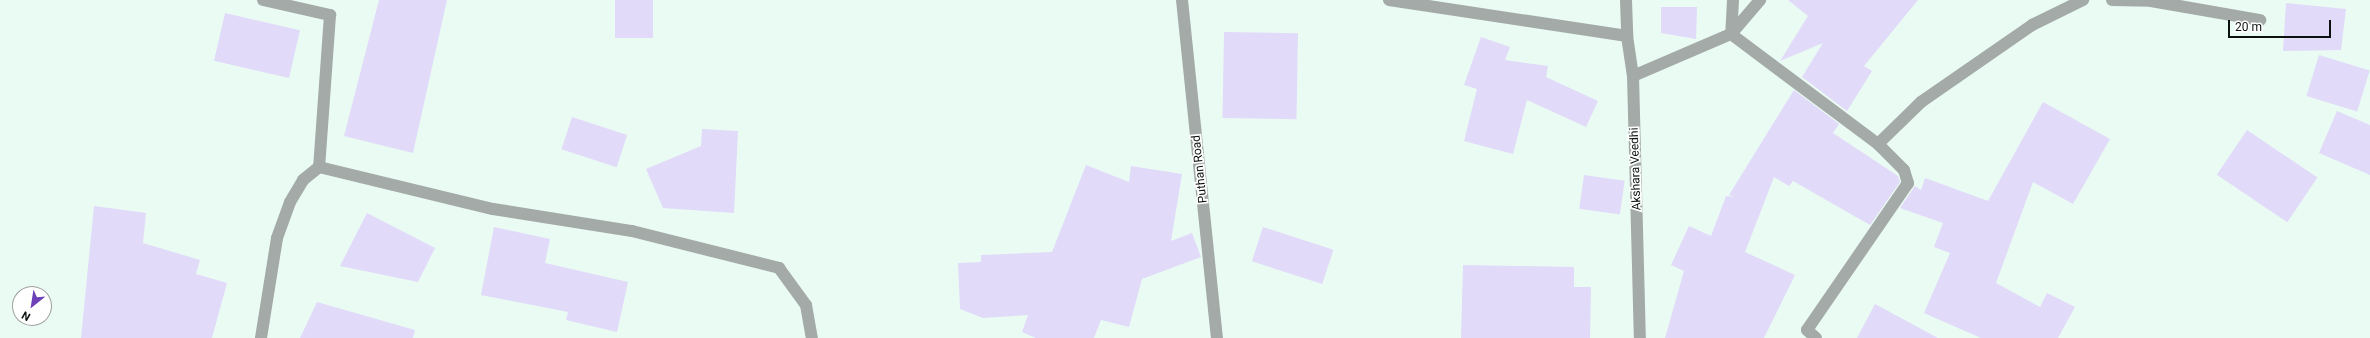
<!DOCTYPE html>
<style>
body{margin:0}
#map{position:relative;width:2370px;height:338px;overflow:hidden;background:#eafbf4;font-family:Roboto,sans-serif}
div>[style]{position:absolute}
.building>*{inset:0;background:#e1daf9;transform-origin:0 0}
.minor>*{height:12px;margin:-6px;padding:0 6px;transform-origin:6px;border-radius:6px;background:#a3aaa7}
.tertiary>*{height:12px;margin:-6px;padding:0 6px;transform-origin:6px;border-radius:6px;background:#a3aaa7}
span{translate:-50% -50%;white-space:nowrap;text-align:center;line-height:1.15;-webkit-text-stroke:3.5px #fff;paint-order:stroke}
.street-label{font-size:12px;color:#0b110f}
.north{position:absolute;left:12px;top:286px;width:40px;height:40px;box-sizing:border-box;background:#fff;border:1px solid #9da09f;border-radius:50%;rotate:210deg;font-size:11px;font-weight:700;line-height:16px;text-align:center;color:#0b110f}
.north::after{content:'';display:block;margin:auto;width:14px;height:18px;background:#6e41b9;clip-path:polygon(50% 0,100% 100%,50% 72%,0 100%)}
.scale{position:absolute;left:2228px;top:20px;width:103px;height:18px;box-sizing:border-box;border:2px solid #0b110f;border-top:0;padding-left:5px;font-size:12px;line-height:14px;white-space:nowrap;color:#0b110f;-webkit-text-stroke:3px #fff;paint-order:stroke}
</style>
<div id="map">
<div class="building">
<i style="clip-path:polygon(379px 0,447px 0,413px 153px,344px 136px)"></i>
<i style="left:615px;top:0;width:38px;height:38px"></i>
<i style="clip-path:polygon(1788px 0,1918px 0,1864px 66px,1872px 71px,1847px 111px,1802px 77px,1823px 43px,1780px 61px,1808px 16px)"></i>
<i style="clip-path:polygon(2286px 3px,2346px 9px,2341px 50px,2283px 51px)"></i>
<i style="clip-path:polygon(1661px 7px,1697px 7px,1696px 39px,1661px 33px)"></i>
<i style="left:225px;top:13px;width:77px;height:49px;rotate:13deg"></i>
<i style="left:1224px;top:32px;width:74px;height:86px;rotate:1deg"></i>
<i style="clip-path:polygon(1481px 37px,1510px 47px,1505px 60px,1548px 66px,1546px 77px,1598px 101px,1586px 127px,1527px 100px,1513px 154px,1464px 141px,1477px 89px,1464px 85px)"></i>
<i style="left:2319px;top:55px;width:53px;height:43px;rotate:17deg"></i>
<i style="clip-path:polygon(1794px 90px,1839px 124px,1833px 133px,1898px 176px,1900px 182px,1870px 225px,1793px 181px,1789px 186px,1774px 177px,1745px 252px,1795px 275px,1764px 338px,1665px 338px,1684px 271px,1671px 265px,1689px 226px,1711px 236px,1726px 196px,1735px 197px,1729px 195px)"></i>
<i style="clip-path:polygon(2043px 102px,2110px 139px,2073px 204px,2033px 182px,1996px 283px,2040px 307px,2047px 293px,2075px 307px,2058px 338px,1981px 338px,1924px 313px,1950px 253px,1934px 247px,1943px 223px,1900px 208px,1915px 186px,1921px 190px,1925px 178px,1988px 201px)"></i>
<i style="clip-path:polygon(2337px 111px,2370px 125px,2370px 175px,2319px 153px)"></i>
<i style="left:572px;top:117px;width:58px;height:34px;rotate:18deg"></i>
<i style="clip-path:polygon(702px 129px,738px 131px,734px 213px,663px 208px,646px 169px,701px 146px)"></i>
<i style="left:2247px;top:130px;width:85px;height:54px;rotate:34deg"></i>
<i style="clip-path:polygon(1086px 165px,1129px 182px,1131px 166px,1182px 174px,1171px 241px,1192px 233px,1201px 257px,1142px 279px,1129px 327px,1101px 320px,1094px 338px,1036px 338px,1022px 332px,1028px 315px,983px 318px,960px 309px,958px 263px,981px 262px,981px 255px,1052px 252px)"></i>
<i style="left:1584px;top:175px;width:41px;height:34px;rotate:8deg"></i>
<i style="clip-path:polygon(94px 206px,146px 213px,143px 243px,200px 260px,196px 274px,227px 283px,212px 338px,81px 338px)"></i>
<i style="clip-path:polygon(367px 213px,435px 248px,418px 282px,340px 266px)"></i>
<i style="clip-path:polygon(494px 227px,550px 239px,545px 263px,628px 282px,617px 332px,566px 320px,568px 312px,481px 295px)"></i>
<i style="left:1263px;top:227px;width:74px;height:36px;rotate:18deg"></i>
<i style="clip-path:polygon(1463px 265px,1574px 267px,1574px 287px,1591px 287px,1590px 338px,1461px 338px)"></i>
<i style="clip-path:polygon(317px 302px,415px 330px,413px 338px,300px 338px)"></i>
<i style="clip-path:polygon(1875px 304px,1938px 338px,1857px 338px)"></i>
</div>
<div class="minor">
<i style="left:263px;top:0;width:69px;rotate:12.6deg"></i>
<i style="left:330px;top:15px;width:152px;rotate:94.1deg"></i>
<i style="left:1389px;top:0;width:241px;rotate:8.6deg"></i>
<i style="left:1733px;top:0;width:34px;rotate:93deg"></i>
<i style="left:1731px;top:34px;width:184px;rotate:36.8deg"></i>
<i style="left:1878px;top:144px;width:37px;rotate:45deg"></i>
<i style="left:1904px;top:170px;width:14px;rotate:73deg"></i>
<i style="left:1908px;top:183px;width:178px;rotate:124.5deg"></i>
<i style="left:1807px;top:330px;width:12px;rotate:42deg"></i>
<i style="left:2112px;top:0;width:39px;rotate:1deg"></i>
<i style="left:2151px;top:1px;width:111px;rotate:9.9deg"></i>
<i style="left:1633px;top:76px;width:107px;rotate:-23.2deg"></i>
<i style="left:1731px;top:34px;width:45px;rotate:-49.5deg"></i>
<i style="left:1878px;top:144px;width:60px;rotate:-44.3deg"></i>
<i style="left:1921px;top:102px;width:135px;rotate:-34.7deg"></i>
<i style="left:2032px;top:25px;width:57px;rotate:-26.1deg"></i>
<i style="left:261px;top:338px;width:101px;rotate:-80.9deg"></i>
<i style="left:277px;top:238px;width:38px;rotate:-70deg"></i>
<i style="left:290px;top:202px;width:26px;rotate:-59deg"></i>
<i style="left:303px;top:180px;width:21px;rotate:-39deg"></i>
<i style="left:319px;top:167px;width:179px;rotate:13.6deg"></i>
<i style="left:493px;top:209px;width:141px;rotate:9deg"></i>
<i style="left:632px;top:231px;width:152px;rotate:14.1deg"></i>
<i style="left:779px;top:268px;width:46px;rotate:53.9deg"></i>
<i style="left:806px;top:305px;width:34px;rotate:80deg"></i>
</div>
<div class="tertiary">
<i style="left:1182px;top:0;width:340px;rotate:84.1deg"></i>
<i style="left:1626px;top:0;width:36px;rotate:88deg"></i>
<i style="left:1627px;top:36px;width:40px;rotate:81.5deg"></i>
<i style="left:1633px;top:76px;width:262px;rotate:88.5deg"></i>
</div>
<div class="street-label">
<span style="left:1200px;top:169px;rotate:-96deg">Puthan Road</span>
<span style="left:1636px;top:169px;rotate:-92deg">Akshara Veedhi</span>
</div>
<div class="north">N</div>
<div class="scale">20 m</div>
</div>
